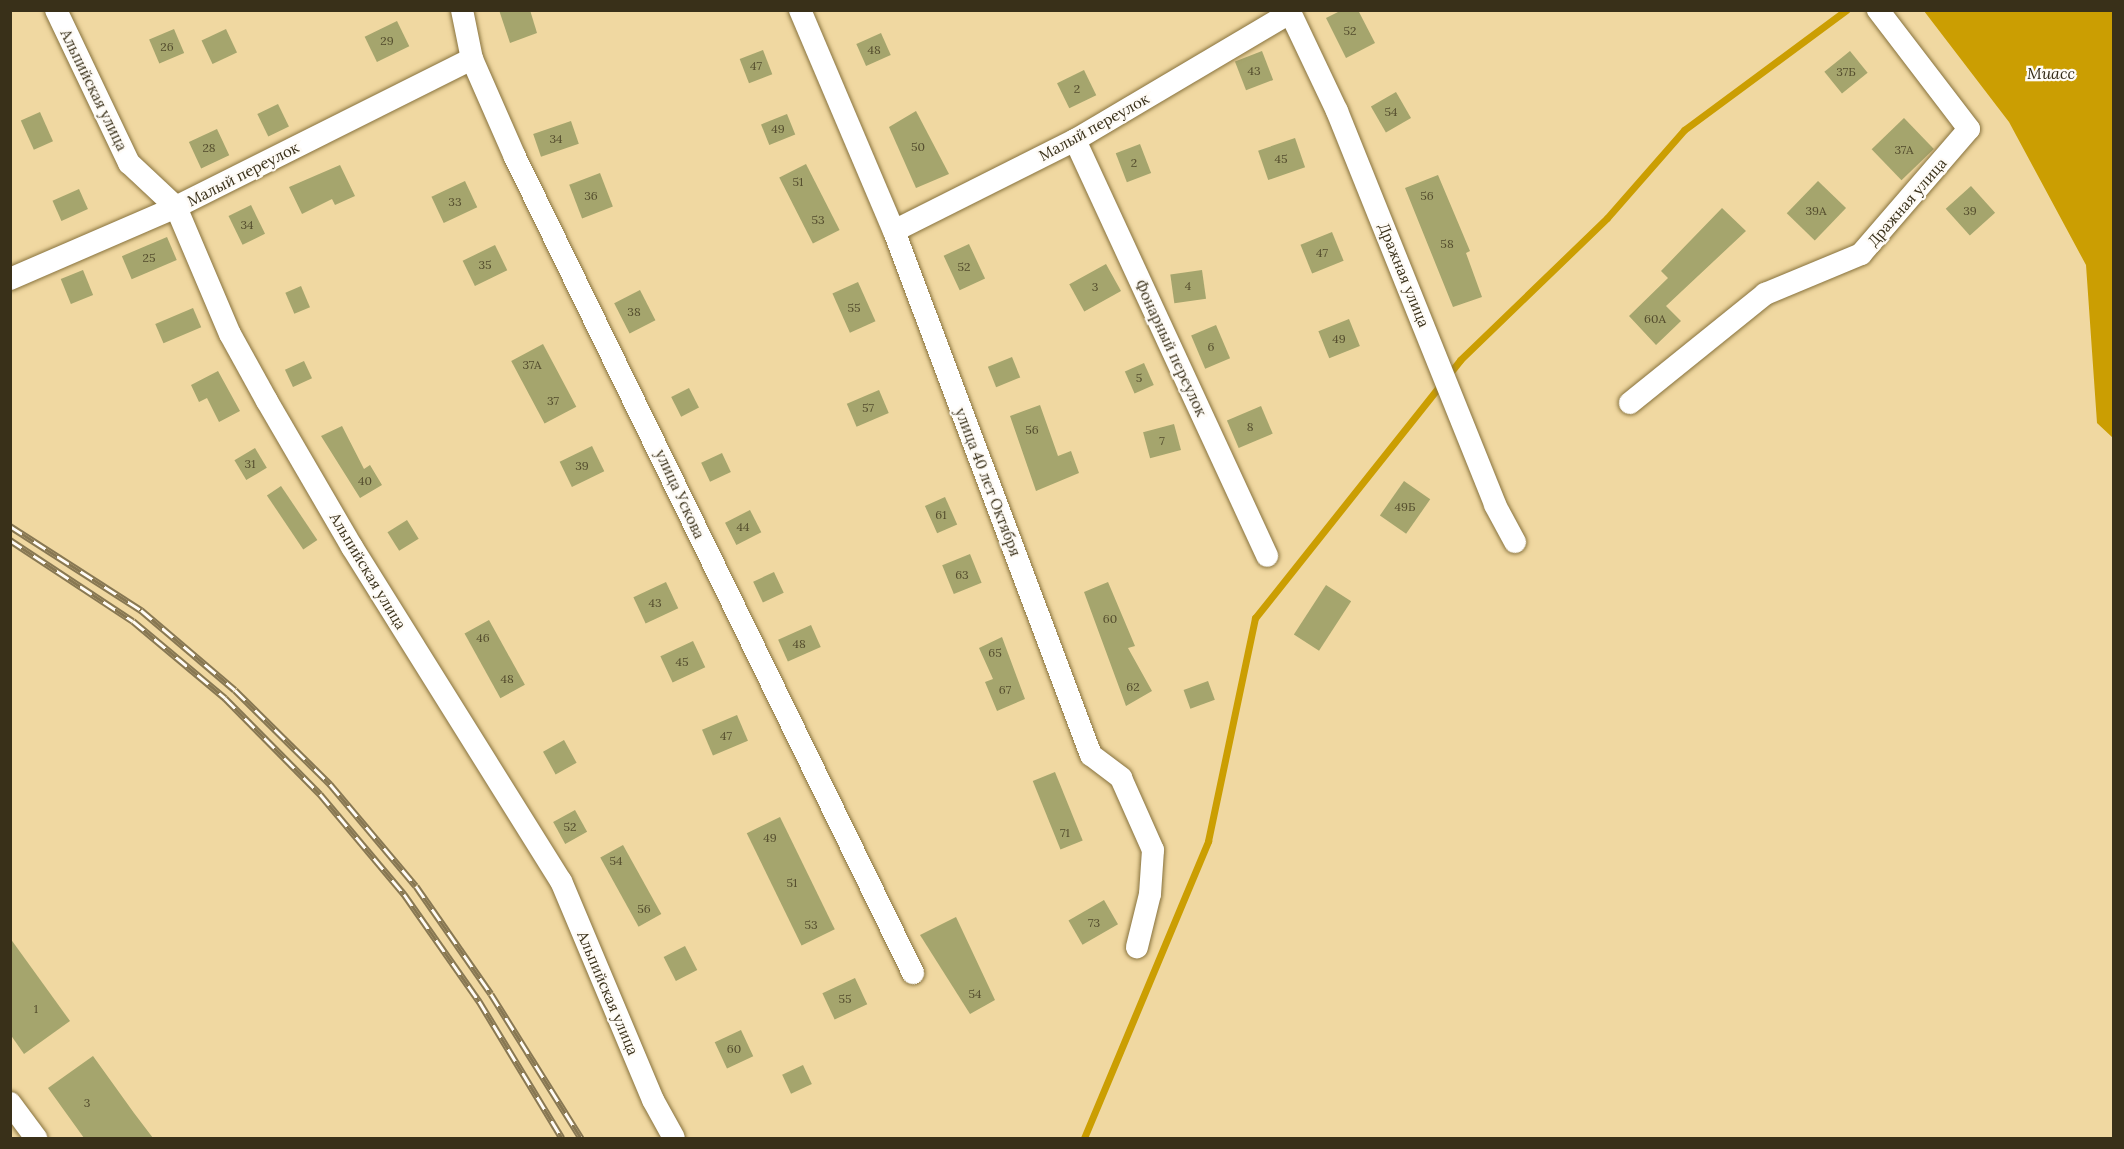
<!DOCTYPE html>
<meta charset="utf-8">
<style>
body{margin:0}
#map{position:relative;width:2124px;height:1149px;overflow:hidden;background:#f0d8a1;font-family:Lora,serif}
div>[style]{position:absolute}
.water>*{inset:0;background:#cb9e02}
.stream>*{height:7px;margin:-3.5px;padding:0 3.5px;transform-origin:3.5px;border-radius:3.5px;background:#cb9e02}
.building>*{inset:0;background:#a5a56d;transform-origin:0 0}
.roads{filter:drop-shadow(0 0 2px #87723d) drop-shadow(0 0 2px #87723d)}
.street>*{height:22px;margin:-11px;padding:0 11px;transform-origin:11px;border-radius:11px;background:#fff}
.rail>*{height:7px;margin-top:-3.5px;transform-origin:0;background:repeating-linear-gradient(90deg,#fefbf6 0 14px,#887853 0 28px);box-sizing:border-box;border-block:2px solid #887853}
span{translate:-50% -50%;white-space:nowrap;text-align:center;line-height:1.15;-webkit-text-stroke:4.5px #fefbf6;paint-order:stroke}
.number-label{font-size:12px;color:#544d2e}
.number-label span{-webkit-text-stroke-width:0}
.street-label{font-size:15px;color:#393019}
.water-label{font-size:16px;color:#342b17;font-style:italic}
.frame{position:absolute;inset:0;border:12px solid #393019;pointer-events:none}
</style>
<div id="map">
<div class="water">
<i style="clip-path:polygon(1924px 11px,2113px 11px,2113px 438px,2097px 423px,2086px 265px,2009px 122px)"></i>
</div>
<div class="stream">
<i style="left:1084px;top:1138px;width:322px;rotate:-67.3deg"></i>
<i style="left:1208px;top:841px;width:228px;rotate:-78.1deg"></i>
<i style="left:1255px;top:618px;width:330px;rotate:-51.5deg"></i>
<i style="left:1460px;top:360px;width:204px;rotate:-44deg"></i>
<i style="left:1607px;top:218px;width:117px;rotate:-48.8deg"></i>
<i style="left:1684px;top:130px;width:202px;rotate:-36.5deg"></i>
</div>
<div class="building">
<i style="clip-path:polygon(499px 10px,530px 10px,537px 33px,510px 43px)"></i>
<i style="clip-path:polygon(1342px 10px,1358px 10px,1375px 43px,1346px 58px,1326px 18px)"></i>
<i style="left:397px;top:21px;width:28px;height:36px;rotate:64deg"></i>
<i style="left:174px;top:29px;width:26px;height:27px;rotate:67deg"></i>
<i style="left:226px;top:29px;width:26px;height:27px;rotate:65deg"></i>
<i style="left:881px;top:33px;width:24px;height:27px;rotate:66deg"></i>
<i style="left:763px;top:50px;width:26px;height:25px;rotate:69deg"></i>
<i style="left:1262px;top:51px;width:31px;height:29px;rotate:69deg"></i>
<i style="left:1850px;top:51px;width:28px;height:33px;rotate:51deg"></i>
<i style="left:1084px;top:70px;width:28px;height:30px;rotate:64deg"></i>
<i style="left:1396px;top:92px;width:30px;height:29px;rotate:60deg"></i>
<i style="left:278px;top:104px;width:25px;height:23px;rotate:64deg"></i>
<i style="clip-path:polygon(916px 111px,949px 174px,916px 188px,889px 127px)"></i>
<i style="left:40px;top:112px;width:32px;height:21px;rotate:66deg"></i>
<i style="left:787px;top:114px;width:22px;height:28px;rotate:68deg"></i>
<i style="left:1904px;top:118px;width:43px;height:45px;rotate:46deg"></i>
<i style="left:571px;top:121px;width:24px;height:40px;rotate:71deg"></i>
<i style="left:217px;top:129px;width:29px;height:31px;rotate:65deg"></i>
<i style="left:1295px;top:138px;width:31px;height:39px;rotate:71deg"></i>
<i style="left:1140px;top:144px;width:31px;height:26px;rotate:69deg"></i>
<i style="left:806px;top:164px;width:74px;height:30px;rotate:63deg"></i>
<i style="clip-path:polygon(340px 165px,355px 196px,335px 205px,332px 199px,302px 214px,289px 187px)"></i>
<i style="left:600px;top:173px;width:36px;height:33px;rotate:69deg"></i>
<i style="clip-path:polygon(1438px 175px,1470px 251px,1466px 253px,1482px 297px,1453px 307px,1405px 188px)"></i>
<i style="left:465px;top:181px;width:29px;height:37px;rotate:65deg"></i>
<i style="left:1818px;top:181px;width:39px;height:45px;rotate:44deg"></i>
<i style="left:1971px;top:186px;width:36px;height:34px;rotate:48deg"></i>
<i style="left:79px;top:189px;width:22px;height:29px;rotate:66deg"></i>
<i style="left:251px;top:205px;width:32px;height:25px;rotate:64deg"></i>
<i style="clip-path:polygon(1722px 208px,1746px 231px,1666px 306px,1681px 321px,1656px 345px,1629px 316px,1668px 278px,1661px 271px)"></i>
<i style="left:1332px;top:232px;width:31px;height:34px;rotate:68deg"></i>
<i style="left:167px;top:237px;width:25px;height:49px;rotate:67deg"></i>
<i style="left:969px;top:244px;width:38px;height:28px;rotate:65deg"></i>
<i style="left:495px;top:245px;width:28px;height:36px;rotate:64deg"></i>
<i style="left:1106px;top:264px;width:31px;height:42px;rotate:61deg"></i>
<i style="left:83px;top:270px;width:27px;height:24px;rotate:68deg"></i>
<i style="left:1202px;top:270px;width:29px;height:32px;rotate:82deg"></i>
<i style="left:858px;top:282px;width:43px;height:28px;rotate:66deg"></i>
<i style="left:301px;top:286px;width:23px;height:17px;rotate:67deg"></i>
<i style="left:640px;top:290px;width:34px;height:29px;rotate:63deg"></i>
<i style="left:193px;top:308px;width:21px;height:41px;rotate:67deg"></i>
<i style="left:1349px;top:319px;width:29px;height:33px;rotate:68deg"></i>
<i style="left:1216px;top:325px;width:36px;height:27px;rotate:67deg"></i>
<i style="left:543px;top:344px;width:71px;height:36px;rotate:62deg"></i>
<i style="left:1012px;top:357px;width:22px;height:26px;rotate:68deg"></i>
<i style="left:304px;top:361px;width:19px;height:21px;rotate:65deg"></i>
<i style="left:1144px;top:363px;width:24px;height:21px;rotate:66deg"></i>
<i style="clip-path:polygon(218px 371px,240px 411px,219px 422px,207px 398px,199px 402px,191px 385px)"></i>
<i style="left:689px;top:388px;width:22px;height:20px;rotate:63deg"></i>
<i style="left:879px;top:390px;width:25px;height:35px;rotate:67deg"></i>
<i style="clip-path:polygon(1040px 405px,1058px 456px,1071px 451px,1079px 473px,1036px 491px,1010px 416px)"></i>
<i style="left:1261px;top:406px;width:30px;height:37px;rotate:67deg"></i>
<i style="left:1174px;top:424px;width:27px;height:32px;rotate:75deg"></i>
<i style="clip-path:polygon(342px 426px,364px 469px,370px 465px,382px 485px,360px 498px,321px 436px)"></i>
<i style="left:592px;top:446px;width:28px;height:36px;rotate:64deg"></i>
<i style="left:255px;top:448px;width:23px;height:24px;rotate:59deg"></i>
<i style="left:722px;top:453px;width:21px;height:23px;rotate:65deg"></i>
<i style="left:1404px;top:481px;width:32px;height:42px;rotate:35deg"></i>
<i style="left:281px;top:486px;width:65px;height:17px;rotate:56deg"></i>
<i style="left:945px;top:497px;width:30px;height:22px;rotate:66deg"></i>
<i style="left:750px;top:510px;width:25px;height:28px;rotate:63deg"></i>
<i style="left:407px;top:520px;width:22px;height:23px;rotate:58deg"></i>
<i style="left:970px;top:554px;width:31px;height:30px;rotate:68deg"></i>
<i style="left:774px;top:572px;width:23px;height:23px;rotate:65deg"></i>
<i style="left:666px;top:582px;width:29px;height:36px;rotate:65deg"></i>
<i style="clip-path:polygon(1108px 582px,1135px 646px,1128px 648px,1152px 691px,1126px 706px,1084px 592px)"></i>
<i style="left:1326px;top:585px;width:30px;height:59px;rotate:33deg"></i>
<i style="left:489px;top:620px;width:74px;height:28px;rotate:61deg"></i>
<i style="left:811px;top:625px;width:24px;height:36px;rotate:66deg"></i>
<i style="clip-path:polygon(1002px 637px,1025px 699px,997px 711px,985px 682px,993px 679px,979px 648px)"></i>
<i style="left:693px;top:641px;width:29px;height:36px;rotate:65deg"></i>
<i style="left:1208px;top:681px;width:20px;height:26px;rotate:70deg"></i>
<i style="left:737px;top:715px;width:28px;height:38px;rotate:67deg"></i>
<i style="left:564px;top:740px;width:26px;height:24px;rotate:61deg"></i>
<i style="left:1055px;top:772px;width:74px;height:24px;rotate:68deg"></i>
<i style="left:575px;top:810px;width:25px;height:25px;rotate:61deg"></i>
<i style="left:780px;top:817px;width:125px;height:37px;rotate:64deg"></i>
<i style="left:623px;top:845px;width:79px;height:26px;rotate:61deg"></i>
<i style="left:1104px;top:900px;width:28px;height:41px;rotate:60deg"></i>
<i style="clip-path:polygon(956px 917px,995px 1000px,970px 1014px,920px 935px)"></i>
<i style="clip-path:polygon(10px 938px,70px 1021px,24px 1054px,10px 1034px)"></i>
<i style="left:685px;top:946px;width:27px;height:24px;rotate:63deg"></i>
<i style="left:855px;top:978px;width:29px;height:36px;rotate:65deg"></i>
<i style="left:741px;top:1030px;width:29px;height:29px;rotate:65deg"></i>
<i style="clip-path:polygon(93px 1056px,134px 1113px,153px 1138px,84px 1138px,48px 1088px)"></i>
<i style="left:803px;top:1065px;width:21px;height:23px;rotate:65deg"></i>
</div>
<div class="roads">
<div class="street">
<i style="left:56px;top:10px;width:170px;rotate:64.5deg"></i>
<i style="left:129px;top:163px;width:64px;rotate:43.1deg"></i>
<i style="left:176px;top:207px;width:138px;rotate:67deg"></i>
<i style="left:230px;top:334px;width:77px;rotate:61.1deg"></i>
<i style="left:267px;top:401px;width:169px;rotate:59.8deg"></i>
<i style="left:352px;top:547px;width:394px;rotate:58deg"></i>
<i style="left:561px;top:881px;width:238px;rotate:67.2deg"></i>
<i style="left:653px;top:1100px;width:43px;rotate:61.1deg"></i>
<i style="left:462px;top:10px;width:50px;rotate:78.5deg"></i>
<i style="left:472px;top:59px;width:107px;rotate:66.3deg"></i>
<i style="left:515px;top:157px;width:908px;rotate:64deg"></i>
<i style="left:800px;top:10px;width:240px;rotate:67deg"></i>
<i style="left:894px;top:231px;width:560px;rotate:69.4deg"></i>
<i style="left:1091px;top:755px;width:38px;rotate:37deg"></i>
<i style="left:1121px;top:778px;width:79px;rotate:66deg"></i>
<i style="left:1153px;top:850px;width:44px;rotate:93.9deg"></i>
<i style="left:1150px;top:894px;width:55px;rotate:103.8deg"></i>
<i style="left:1289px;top:10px;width:112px;rotate:64.6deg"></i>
<i style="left:1337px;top:111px;width:424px;rotate:68.1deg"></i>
<i style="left:1495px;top:505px;width:42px;rotate:61.6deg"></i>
<i style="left:1075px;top:140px;width:458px;rotate:65.2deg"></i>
<i style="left:894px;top:231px;width:203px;rotate:-26.7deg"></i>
<i style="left:1075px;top:140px;width:250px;rotate:-30.6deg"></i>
<i style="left:10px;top:279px;width:181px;rotate:-23.4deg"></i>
<i style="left:176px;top:207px;width:331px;rotate:-26.6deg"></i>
<i style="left:1630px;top:403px;width:174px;rotate:-38.9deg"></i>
<i style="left:1765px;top:294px;width:104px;rotate:-22.6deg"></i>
<i style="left:1861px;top:254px;width:165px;rotate:-49.2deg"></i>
<i style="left:1969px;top:129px;width:150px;rotate:-127.4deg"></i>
<i style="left:10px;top:1103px;width:44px;rotate:53.4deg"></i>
</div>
</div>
<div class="rail">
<i style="left:10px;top:526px;width:156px;rotate:32.7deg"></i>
<i style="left:141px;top:610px;width:123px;rotate:40.4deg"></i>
<i style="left:235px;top:690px;width:134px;rotate:44.7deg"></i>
<i style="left:330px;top:784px;width:133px;rotate:49.9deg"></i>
<i style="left:416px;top:886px;width:131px;rotate:55.2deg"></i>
<i style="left:491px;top:994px;width:170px;rotate:58deg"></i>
<i style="left:10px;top:540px;width:147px;rotate:33.4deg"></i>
<i style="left:133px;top:621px;width:120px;rotate:39.9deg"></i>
<i style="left:225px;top:698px;width:135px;rotate:45.3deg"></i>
<i style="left:320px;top:794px;width:131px;rotate:50deg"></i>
<i style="left:404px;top:894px;width:131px;rotate:55deg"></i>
<i style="left:479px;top:1001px;width:160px;rotate:58.8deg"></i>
</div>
<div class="number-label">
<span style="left:1350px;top:31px">52</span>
<span style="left:387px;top:41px">29</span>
<span style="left:167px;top:47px">26</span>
<span style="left:874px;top:50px">48</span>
<span style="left:756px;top:66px">47</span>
<span style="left:1254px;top:71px">43</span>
<span style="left:1846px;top:72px">37Б</span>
<span style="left:1077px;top:89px">2</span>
<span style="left:1391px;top:112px">54</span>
<span style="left:778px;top:129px">49</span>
<span style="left:556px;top:139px">34</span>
<span style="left:918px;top:147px">50</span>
<span style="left:209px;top:148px">28</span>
<span style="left:1904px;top:150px">37А</span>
<span style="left:1281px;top:159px">45</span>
<span style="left:1134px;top:163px">2</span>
<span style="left:798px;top:182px">51</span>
<span style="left:591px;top:196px">36</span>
<span style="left:1427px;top:196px">56</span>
<span style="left:455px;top:202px">33</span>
<span style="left:1816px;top:211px">39А</span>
<span style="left:1970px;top:211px">39</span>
<span style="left:818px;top:220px">53</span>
<span style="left:247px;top:225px">34</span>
<span style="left:1447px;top:244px">58</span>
<span style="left:1322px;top:253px">47</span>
<span style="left:149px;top:258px">25</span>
<span style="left:485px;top:265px">35</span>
<span style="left:964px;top:267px">52</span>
<span style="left:1188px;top:286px">4</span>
<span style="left:1095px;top:287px">3</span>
<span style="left:854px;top:308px">55</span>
<span style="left:634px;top:312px">38</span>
<span style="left:1655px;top:319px">60А</span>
<span style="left:1339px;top:339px">49</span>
<span style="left:1211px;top:347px">6</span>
<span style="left:532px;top:365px">37А</span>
<span style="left:1139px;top:378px">5</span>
<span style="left:553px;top:401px">37</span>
<span style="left:868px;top:408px">57</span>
<span style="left:1250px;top:427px">8</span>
<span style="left:1032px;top:430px">56</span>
<span style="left:1162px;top:441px">7</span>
<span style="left:250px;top:464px">31</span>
<span style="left:582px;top:466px">39</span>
<span style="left:365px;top:481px">40</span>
<span style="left:1405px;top:507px">49Б</span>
<span style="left:941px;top:515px">61</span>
<span style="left:743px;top:527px">44</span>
<span style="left:962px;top:575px">63</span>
<span style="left:655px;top:603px">43</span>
<span style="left:1110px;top:619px">60</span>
<span style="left:483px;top:638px">46</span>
<span style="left:799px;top:644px">48</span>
<span style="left:995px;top:653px">65</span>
<span style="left:682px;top:662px">45</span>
<span style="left:507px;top:679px">48</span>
<span style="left:1133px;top:687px">62</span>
<span style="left:1005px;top:690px">67</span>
<span style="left:726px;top:736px">47</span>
<span style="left:570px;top:827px">52</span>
<span style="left:1065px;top:833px">71</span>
<span style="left:770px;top:838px">49</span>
<span style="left:616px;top:861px">54</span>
<span style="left:792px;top:883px">51</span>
<span style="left:644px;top:909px">56</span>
<span style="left:1094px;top:923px">73</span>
<span style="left:811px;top:925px">53</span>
<span style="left:975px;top:994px">54</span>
<span style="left:845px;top:999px">55</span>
<span style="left:36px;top:1009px">1</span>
<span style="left:734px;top:1049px">60</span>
<span style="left:87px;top:1103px">3</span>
</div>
<div class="street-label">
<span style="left:94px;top:90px;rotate:64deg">Альпийская улица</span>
<span style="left:1094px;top:127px;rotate:-29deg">Малый переулок</span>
<span style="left:243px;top:174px;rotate:-27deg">Малый переулок</span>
<span style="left:1907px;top:202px;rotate:-49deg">Дражная улица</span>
<span style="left:1404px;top:275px;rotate:68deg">Дражная улица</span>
<span style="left:1171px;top:348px;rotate:65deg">Фонарный переулок</span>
<span style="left:988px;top:482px;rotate:69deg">улица 40 лет Октября</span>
<span style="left:680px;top:494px;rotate:65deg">улица Ускова</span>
<span style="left:368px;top:571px;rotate:59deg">Альпийская улица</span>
<span style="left:608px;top:993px;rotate:67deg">Альпийская улица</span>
</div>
<div class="water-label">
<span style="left:2051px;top:73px">Миасс</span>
</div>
<div class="frame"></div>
</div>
